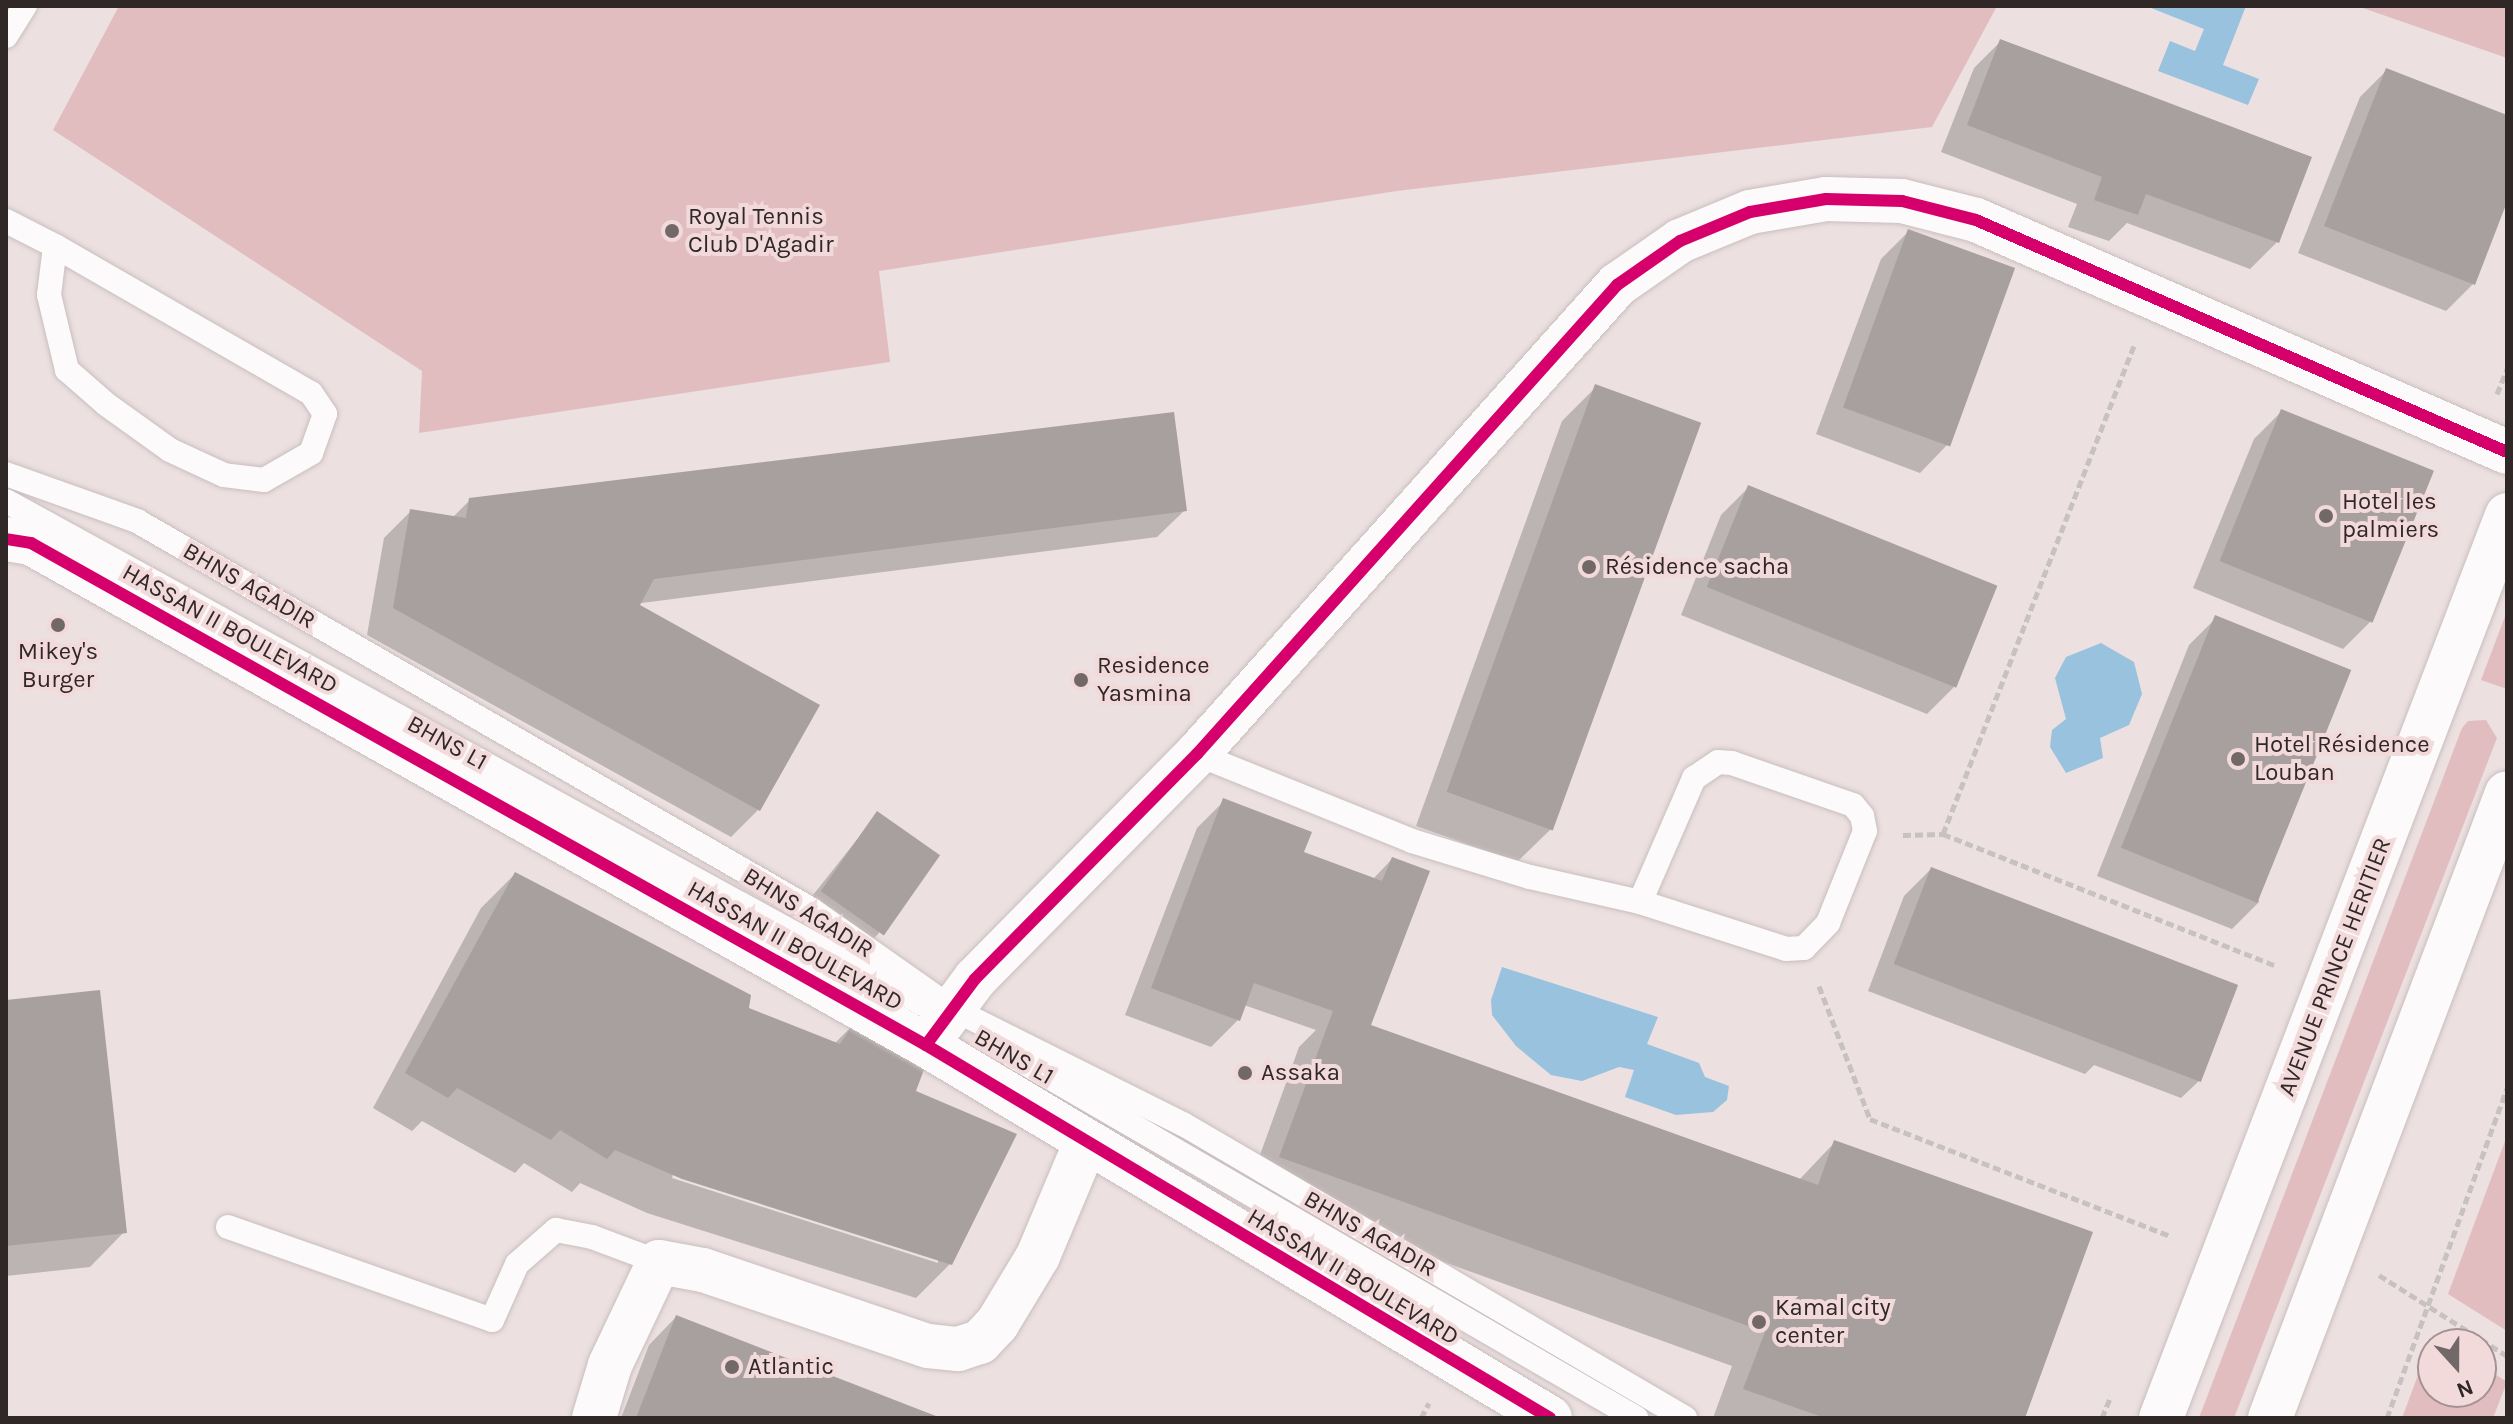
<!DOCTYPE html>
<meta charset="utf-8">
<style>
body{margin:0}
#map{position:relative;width:2513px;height:1424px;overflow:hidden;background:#ece0e0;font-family:Karla,sans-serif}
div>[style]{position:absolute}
.green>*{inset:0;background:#e2bdbf}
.water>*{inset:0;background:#99c2df}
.shadow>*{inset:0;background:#0003}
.building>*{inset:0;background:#a89f9f;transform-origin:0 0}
.path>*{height:5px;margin-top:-2.5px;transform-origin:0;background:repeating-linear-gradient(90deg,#c7c1c1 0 8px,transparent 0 12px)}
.roads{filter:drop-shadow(0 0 2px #c9bebe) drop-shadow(0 0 2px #c9bebe)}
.service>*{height:24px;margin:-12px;padding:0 12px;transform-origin:12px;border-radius:12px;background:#fcfafa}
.minor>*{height:44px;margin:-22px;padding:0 22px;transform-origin:22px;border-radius:22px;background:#fcfafa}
.tertiary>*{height:44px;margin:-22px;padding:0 22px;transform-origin:22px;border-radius:22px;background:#fcfafa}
.cycleway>*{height:12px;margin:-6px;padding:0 6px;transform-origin:6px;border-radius:6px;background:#d6006c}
.dots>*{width:22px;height:22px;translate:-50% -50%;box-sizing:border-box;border:4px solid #f2dadb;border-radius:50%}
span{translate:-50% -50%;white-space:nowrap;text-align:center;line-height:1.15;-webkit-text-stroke:8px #f2dadb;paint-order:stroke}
.poi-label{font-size:24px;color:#302727}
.left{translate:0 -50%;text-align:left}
.street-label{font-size:24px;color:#302727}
.frame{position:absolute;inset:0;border:8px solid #302727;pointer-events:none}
.north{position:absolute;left:2417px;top:1328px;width:80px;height:80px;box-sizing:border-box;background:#f2dadb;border:2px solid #a49293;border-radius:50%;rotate:159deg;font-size:22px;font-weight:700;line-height:32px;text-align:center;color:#302727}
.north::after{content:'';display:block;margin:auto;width:28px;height:36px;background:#726868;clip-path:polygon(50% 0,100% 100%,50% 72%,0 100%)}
</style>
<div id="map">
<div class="green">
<i style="clip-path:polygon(119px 6px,1997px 6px,1932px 127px,1397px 191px,879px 271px,890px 362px,419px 433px,422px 371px,53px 130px)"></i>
<i style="clip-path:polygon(2357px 6px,2507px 6px,2507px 58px)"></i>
<i style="clip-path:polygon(2507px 611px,2507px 689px,2481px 680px)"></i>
<i style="clip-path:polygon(2486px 720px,2497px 738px,2234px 1418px,2199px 1418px,2462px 728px,2468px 721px)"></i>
<i style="clip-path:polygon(2507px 1136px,2507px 1331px,2448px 1294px)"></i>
<i style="clip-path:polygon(2433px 1335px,2448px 1344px,2433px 1344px,2433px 1392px,2481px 1392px,2481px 1365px,2507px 1382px,2493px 1418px,2402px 1418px)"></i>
</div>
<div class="water">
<i style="clip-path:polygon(2146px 6px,2246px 6px,2223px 65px,2259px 79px,2248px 105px,2158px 71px,2170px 41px,2195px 51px,2204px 29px)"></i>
<i style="clip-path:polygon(2101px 643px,2134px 662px,2142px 694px,2129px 725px,2100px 738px,2103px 758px,2066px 773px,2050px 747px,2052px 730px,2066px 719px,2055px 678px,2066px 657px)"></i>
<i style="clip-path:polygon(1502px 967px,1658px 1017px,1647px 1044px,1699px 1063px,1705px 1077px,1729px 1086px,1727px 1100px,1713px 1112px,1676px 1115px,1625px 1097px,1634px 1070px,1619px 1067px,1582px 1081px,1551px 1075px,1516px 1046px,1492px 1015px,1491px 1000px)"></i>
</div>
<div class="shadow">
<i style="clip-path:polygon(2001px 41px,2277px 242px,2250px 269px,2127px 223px,2109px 241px,2068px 227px,2077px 204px,1941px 152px,1974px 68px)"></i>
<i style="clip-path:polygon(2387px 70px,2507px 118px,2507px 196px,2473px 284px,2446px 311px,2298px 253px,2360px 97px)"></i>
<i style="clip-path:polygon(1908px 232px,1947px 445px,1920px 473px,1816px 434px,1881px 259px)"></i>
<i style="clip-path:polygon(1596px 387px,1552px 828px,1517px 862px,1416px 826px,1562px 421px)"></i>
<i style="clip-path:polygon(2281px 412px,2370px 622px,2343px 649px,2193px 588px,2254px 439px)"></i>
<i style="clip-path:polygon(1748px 488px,1954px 687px,1927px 714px,1681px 615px,1721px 515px)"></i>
<i style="clip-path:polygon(470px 500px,1185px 510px,1157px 537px,634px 604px,758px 810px,731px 837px,367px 635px,384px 538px,411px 511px,452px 518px)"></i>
<i style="clip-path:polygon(2216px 618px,2259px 902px,2232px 929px,2097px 876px,2189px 645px)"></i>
<i style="clip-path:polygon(1224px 801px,1302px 853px,1374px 878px,1392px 859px,1369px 1026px,1799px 1180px,1835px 1142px,2023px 1418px,1713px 1418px,1732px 1366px,1247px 1191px,1299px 1047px,1316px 1030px,1244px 1005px,1238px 1020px,1211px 1047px,1125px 1015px,1197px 828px)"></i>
<i style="clip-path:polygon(878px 813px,879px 933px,861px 952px,802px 909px)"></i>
<i style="clip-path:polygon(1931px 869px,2200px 1080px,2181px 1098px,2094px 1065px,2085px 1074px,1868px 991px,1904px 896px)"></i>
<i style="clip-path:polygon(evenodd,515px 874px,746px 1009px,834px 1044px,859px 1019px,914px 1092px,950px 1264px,916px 1298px,647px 1213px,580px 1183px,572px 1192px,524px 1163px,515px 1173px,422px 1121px,412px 1131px,373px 1108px,481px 908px,515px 874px,673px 1174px,938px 1259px,938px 1263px,672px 1178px,673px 1174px)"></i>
<i style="clip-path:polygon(6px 1002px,124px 1232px,90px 1267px,6px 1276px)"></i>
<i style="clip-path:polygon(676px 1317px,936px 1418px,621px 1418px,649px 1345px)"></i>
</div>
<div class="building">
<i style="clip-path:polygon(2000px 39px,2312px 157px,2279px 243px,2146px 194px,2138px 215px,2094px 200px,2102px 177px,1967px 125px)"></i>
<i style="clip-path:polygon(2386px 68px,2507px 115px,2507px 202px,2475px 285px,2324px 226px)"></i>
<i style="left:1908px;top:229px;width:114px;height:190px;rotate:20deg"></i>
<i style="left:1595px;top:384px;width:113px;height:434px;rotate:20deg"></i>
<i style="left:2281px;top:409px;width:165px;height:164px;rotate:22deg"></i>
<i style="clip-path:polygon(1174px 412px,1187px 511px,654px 579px,640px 605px,820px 705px,760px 811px,393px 608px,410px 509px,466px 518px,469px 498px)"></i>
<i style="left:1748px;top:485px;width:269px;height:110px;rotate:22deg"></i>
<i style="left:2215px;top:615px;width:147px;height:251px;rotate:22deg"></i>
<i style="clip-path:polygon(1223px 798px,1312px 832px,1304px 852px,1382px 881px,1392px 857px,1430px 871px,1371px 1025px,1818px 1185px,1834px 1140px,2093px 1232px,2025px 1418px,1825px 1418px,1743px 1389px,1765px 1332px,1279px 1157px,1333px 1011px,1254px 983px,1240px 1021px,1151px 988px)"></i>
<i style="left:877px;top:811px;width:77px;height:98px;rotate:35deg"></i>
<i style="left:1931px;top:867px;width:329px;height:104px;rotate:21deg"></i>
<i style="clip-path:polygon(515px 872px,751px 995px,749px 1008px,840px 1044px,858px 1017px,929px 1056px,916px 1091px,1017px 1134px,952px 1265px,682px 1179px,615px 1150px,607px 1159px,560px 1130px,551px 1140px,457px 1088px,448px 1098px,405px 1073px)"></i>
<i style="clip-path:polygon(100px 990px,127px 1233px,6px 1246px,6px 1000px)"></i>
<i style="clip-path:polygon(676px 1315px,941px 1418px,636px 1418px)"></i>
</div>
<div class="path">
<i style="left:2497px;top:394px;width:27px;rotate:-68deg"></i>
<i style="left:1943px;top:834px;width:527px;rotate:-68.64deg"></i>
<i style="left:1903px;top:835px;width:40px;rotate:-1.4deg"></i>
<i style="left:1943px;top:834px;width:358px;rotate:21.6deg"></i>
<i style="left:1819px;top:986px;width:142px;rotate:69deg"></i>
<i style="left:1870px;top:1119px;width:324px;rotate:21.3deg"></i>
<i style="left:2379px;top:1275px;width:151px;rotate:32.3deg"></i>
<i style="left:1421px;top:1418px;width:17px;rotate:-62deg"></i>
<i style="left:2102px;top:1418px;width:24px;rotate:-68deg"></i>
<i style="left:2387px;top:1418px;width:351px;rotate:-70deg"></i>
</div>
<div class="roads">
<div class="service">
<i style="left:6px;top:36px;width:36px;rotate:-58deg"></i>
<i style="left:6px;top:221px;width:55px;rotate:27deg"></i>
<i style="left:55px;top:246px;width:295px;rotate:29.9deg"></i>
<i style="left:311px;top:393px;width:25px;rotate:56deg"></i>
<i style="left:325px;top:414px;width:41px;rotate:109.7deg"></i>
<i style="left:311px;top:453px;width:54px;rotate:150.1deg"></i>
<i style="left:264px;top:480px;width:40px;rotate:-172.9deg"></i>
<i style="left:224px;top:475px;width:60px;rotate:-155.2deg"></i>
<i style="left:170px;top:450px;width:79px;rotate:-144.3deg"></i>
<i style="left:106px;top:404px;width:52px;rotate:-138.9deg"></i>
<i style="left:67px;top:370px;width:77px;rotate:-103.5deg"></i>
<i style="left:49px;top:295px;width:49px;rotate:-83deg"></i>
<i style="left:6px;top:474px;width:139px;rotate:19.7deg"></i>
<i style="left:137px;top:521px;width:779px;rotate:29.95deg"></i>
<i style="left:812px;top:910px;width:172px;rotate:35.1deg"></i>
<i style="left:953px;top:1009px;width:257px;rotate:26.6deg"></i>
<i style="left:1183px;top:1124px;width:582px;rotate:30.36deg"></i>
<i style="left:6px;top:501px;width:1046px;rotate:28.75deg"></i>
<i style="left:1197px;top:754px;width:232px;rotate:22deg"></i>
<i style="left:1412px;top:841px;width:123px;rotate:17deg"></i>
<i style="left:1530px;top:877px;width:113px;rotate:12.8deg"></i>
<i style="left:1640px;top:902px;width:153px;rotate:17.8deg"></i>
<i style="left:1786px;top:949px;width:18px;rotate:-3deg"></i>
<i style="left:1804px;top:948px;width:35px;rotate:-46deg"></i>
<i style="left:1828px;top:923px;width:99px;rotate:-68.1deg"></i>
<i style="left:1865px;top:831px;width:15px;rotate:-101deg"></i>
<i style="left:1862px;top:816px;width:14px;rotate:-129deg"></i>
<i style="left:1853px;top:805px;width:128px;rotate:-160.9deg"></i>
<i style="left:1732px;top:763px;width:14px;rotate:-176deg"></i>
<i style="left:1718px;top:762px;width:29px;rotate:146deg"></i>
<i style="left:1694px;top:778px;width:135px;rotate:113.5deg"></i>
<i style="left:1013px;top:1056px;width:721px;rotate:30.16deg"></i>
<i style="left:228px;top:1227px;width:280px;rotate:19.4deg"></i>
<i style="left:492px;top:1320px;width:61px;rotate:-65.9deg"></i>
<i style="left:517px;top:1264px;width:52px;rotate:-41.1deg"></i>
<i style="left:556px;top:1230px;width:37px;rotate:11deg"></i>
<i style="left:592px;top:1237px;width:72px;rotate:20.5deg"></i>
</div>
<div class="minor">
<i style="left:926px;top:1045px;width:82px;rotate:-53.4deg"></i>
<i style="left:975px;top:979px;width:316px;rotate:-45.4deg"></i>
<i style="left:1197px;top:754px;width:630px;rotate:-48.15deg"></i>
<i style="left:1617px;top:285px;width:77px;rotate:-34.9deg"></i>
<i style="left:1680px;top:241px;width:76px;rotate:-22.5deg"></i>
<i style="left:1750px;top:212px;width:77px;rotate:-9.7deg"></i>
<i style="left:1826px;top:199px;width:76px;rotate:1.5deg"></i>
<i style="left:1902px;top:201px;width:76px;rotate:14.4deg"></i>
<i style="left:1976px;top:220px;width:579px;rotate:23.6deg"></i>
<i style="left:594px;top:1418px;width:55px;rotate:-73.2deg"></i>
<i style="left:610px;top:1365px;width:114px;rotate:-64.6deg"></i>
<i style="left:659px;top:1262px;width:45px;rotate:10.3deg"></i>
<i style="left:703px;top:1270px;width:237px;rotate:18.7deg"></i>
<i style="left:928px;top:1346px;width:30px;rotate:6deg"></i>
<i style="left:958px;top:1349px;width:23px;rotate:-18deg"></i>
<i style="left:980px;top:1342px;width:25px;rotate:-47deg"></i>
<i style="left:997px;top:1324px;width:79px;rotate:-58.9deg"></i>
<i style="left:1038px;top:1256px;width:121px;rotate:-67.2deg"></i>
<i style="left:2161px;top:1418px;width:967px;rotate:-69.03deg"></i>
<i style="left:2270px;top:1418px;width:668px;rotate:-69.23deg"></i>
</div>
<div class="tertiary">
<i style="left:6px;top:539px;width:25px;rotate:9deg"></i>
<i style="left:31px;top:543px;width:1026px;rotate:29.29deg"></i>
<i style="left:926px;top:1045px;width:727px;rotate:30.87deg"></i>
</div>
</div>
<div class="cycleway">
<i style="left:6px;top:539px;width:25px;rotate:9deg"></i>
<i style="left:31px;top:543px;width:1026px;rotate:29.29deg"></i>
<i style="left:926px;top:1045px;width:727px;rotate:30.87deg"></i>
<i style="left:926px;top:1045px;width:82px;rotate:-53.4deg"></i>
<i style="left:975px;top:979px;width:316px;rotate:-45.4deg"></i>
<i style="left:1197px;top:754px;width:630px;rotate:-48.15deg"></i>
<i style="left:1617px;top:285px;width:77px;rotate:-34.9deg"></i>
<i style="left:1680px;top:241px;width:76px;rotate:-22.5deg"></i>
<i style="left:1750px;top:212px;width:77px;rotate:-9.7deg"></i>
<i style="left:1826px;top:199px;width:76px;rotate:1.5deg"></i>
<i style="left:1902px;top:201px;width:76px;rotate:14.4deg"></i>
<i style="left:1976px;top:220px;width:579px;rotate:23.6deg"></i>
</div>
<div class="dots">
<i style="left:672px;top:231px;background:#726868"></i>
<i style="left:2326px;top:516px;background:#726868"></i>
<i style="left:1589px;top:567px;background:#726868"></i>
<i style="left:58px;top:625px;background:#726868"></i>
<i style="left:1081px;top:680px;background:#726868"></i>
<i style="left:2238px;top:759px;background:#726868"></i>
<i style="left:1245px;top:1073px;background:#726868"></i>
<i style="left:1759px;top:1322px;background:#726868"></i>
<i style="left:732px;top:1367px;background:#726868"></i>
</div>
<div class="poi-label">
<span class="left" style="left:688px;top:231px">Royal Tennis<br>Club D'Agadir</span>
<span class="left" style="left:2342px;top:516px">Hotel les<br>palmiers</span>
<span class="left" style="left:1605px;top:567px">Résidence sacha</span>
<span style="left:58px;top:666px">Mikey's<br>Burger</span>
<span class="left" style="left:1097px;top:680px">Residence<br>Yasmina</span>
<span class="left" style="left:2254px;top:759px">Hotel Résidence<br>Louban</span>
<span class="left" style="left:1261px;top:1073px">Assaka</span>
<span class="left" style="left:1775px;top:1322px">Kamal city<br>center</span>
<span class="left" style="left:748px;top:1367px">Atlantic</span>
</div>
<div class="street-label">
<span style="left:249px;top:586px;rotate:30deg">BHNS AGADIR</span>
<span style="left:230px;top:629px;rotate:29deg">HASSAN II BOULEVARD</span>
<span style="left:447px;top:743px;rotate:29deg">BHNS L1</span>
<span style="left:808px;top:913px;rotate:32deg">BHNS AGADIR</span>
<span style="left:795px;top:946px;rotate:29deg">HASSAN II BOULEVARD</span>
<span style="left:2335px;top:967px;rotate:-69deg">AVENUE PRINCE HERITIER</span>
<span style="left:1014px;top:1057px;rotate:30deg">BHNS L1</span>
<span style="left:1370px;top:1234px;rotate:30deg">BHNS AGADIR</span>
<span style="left:1353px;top:1277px;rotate:31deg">HASSAN II BOULEVARD</span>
</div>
<div class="frame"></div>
<div class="north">N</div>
</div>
